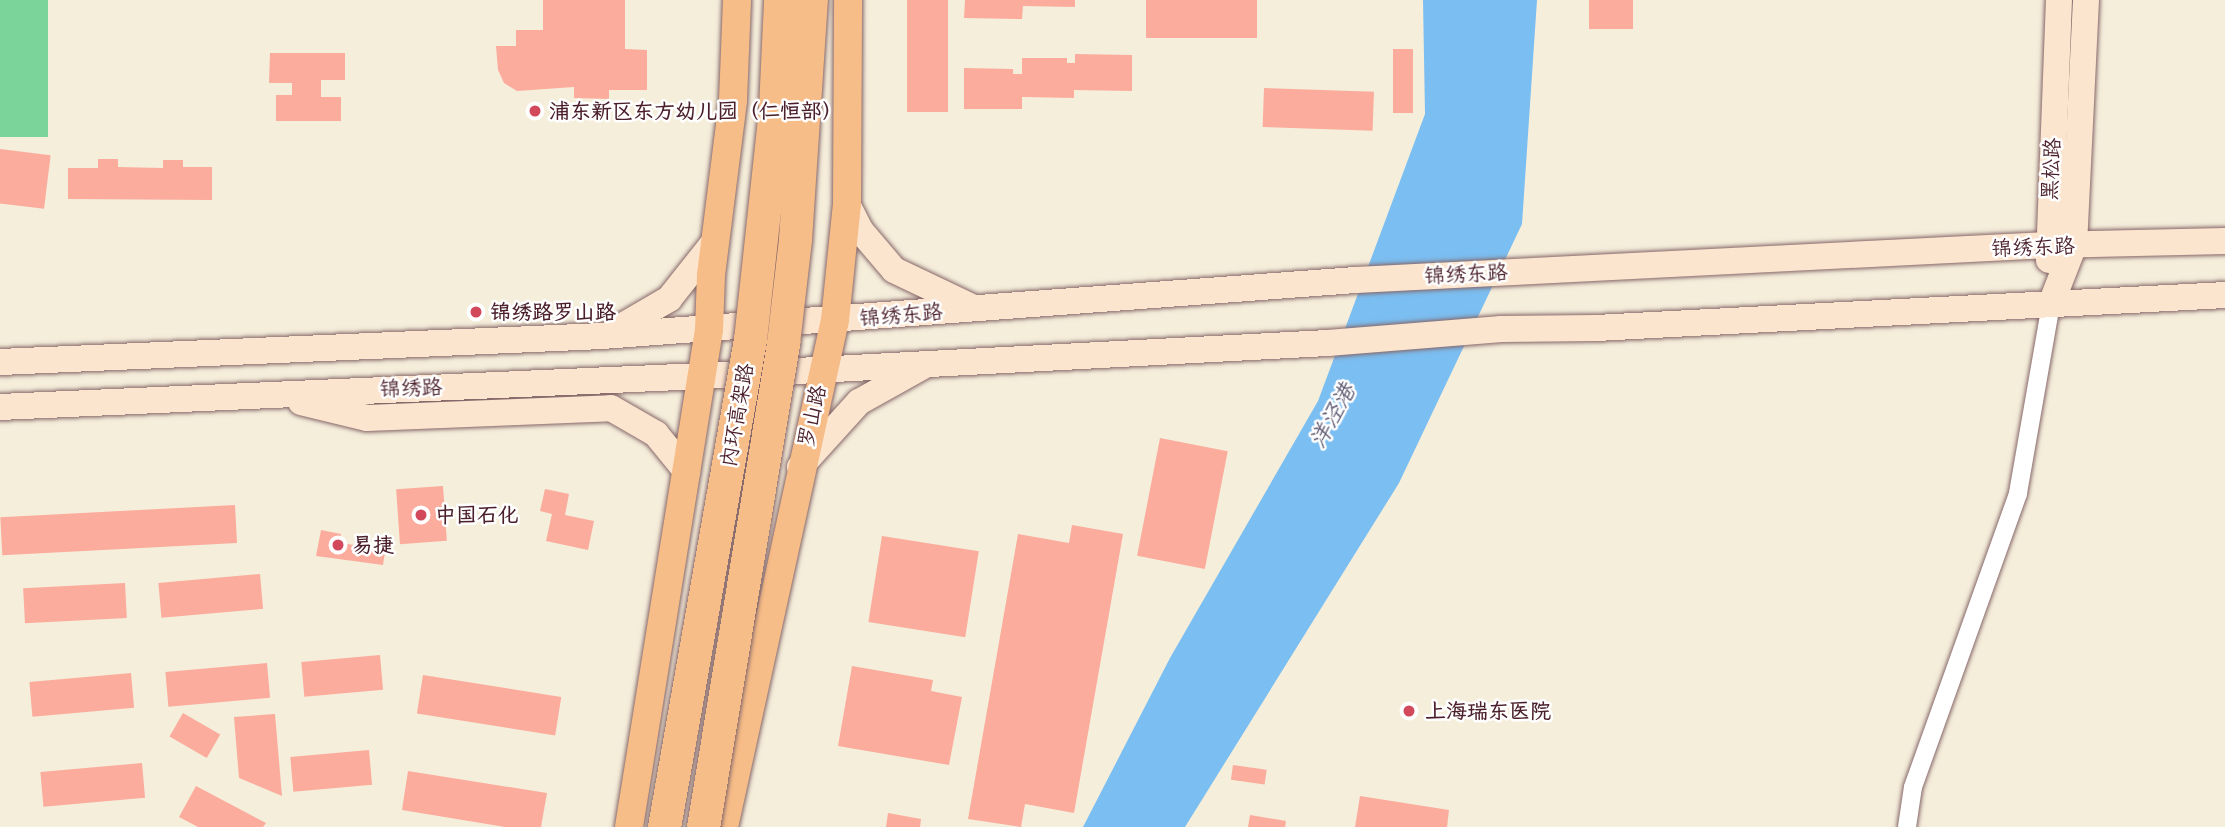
<!DOCTYPE html>
<meta charset="utf-8">
<style>
body{margin:0}
#map{position:relative;width:2225px;height:827px;overflow:hidden;background:#f5eedb;font-family:Sriracha,"LXGW WenKai TC",sans-serif}
div>[style]{position:absolute}
.green>*{inset:0;background:#7bd59b;transform-origin:0 0}
.water>*{inset:0;background:#7bbef1}
.building>*{inset:0;background:#fbac9d;transform-origin:0 0}
.roads{filter:drop-shadow(0 0 2px #866769) drop-shadow(0 0 2px #866769)}
.street>*{height:18px;margin:-9px;padding:0 9px;transform-origin:9px;border-radius:9px;background:#fff}
.secondary>*{height:26px;margin:-13px;padding:0 13px;transform-origin:13px;border-radius:13px;background:#fce5cf}
.primary>*{height:28px;margin:-14px;padding:0 14px;transform-origin:14px;border-radius:14px;background:#f7bd88}
.bridges{filter:drop-shadow(0 0 2px #866769) drop-shadow(0 0 2px #866769)}
.highway-bridge>*{height:33px;margin:-16.5px;padding:0 16.5px;transform-origin:16.5px;border-radius:16.5px;background:#f7bd88}
.dots>*{width:19px;height:19px;translate:-50% -50%;box-sizing:border-box;border:4px solid #fff;border-radius:50%}
span{translate:-50% -50%;white-space:nowrap;text-align:center;line-height:1.15;-webkit-text-stroke:5px #fff;paint-order:stroke}
.poi-label{font-size:21px;color:#4a1f2b;font-weight:700}
.left{translate:0 -50%;text-align:left}
.street-label{font-size:21px;color:#4a1f2b}
.water-label{font-size:23px;color:#5b5770;font-style:italic}
</style>
<div id="map">
<div class="green">
<i style="left:0;top:0;width:48px;height:137px"></i>
</div>
<div class="water">
<i style="clip-path:polygon(1423px 0,1537px 0,1522px 224px,1399px 483px,1185px 827px,1083px 827px,1170px 658px,1318px 401px,1425px 114px)"></i>
</div>
<div class="building">
<i style="clip-path:polygon(543px 0,625px 0,625px 49px,647px 50px,647px 90px,609px 90px,609px 99px,574px 98px,574px 87px,517px 91px,504px 83px,498px 70px,496px 46px,516px 46px,516px 30px,543px 30px)"></i>
<i style="left:907px;top:0;width:41px;height:112px"></i>
<i style="clip-path:polygon(965px 0,1075px 0,1075px 7px,1023px 6px,1022px 19px,964px 18px)"></i>
<i style="left:1146px;top:0;width:111px;height:38px"></i>
<i style="left:1589px;top:0;width:44px;height:29px"></i>
<i style="left:1393px;top:49px;width:20px;height:64px"></i>
<i style="clip-path:polygon(270px 53px,345px 53px,345px 80px,321px 80px,321px 97px,341px 97px,341px 121px,276px 121px,276px 95px,292px 95px,292px 83px,269px 83px)"></i>
<i style="clip-path:polygon(1075px 54px,1132px 55px,1132px 91px,1074px 90px,1074px 98px,1022px 97px,1022px 109px,964px 109px,964px 68px,1013px 69px,1013px 74px,1022px 74px,1022px 58px,1067px 58px,1067px 63px,1075px 63px)"></i>
<i style="left:1264px;top:88px;width:110px;height:39px;rotate:2deg"></i>
<i style="left:0;top:149px;width:51px;height:54px;rotate:7deg"></i>
<i style="clip-path:polygon(98px 159px,118px 159px,118px 167px,163px 168px,163px 160px,183px 160px,183px 167px,212px 167px,212px 200px,68px 199px,68px 168px,98px 168px)"></i>
<i style="left:1160px;top:438px;width:69px;height:120px;rotate:11deg"></i>
<i style="left:443px;top:486px;width:55px;height:47px;rotate:86deg"></i>
<i style="clip-path:polygon(545px 489px,569px 494px,565px 515px,594px 521px,588px 550px,546px 541px,552px 514px,540px 511px)"></i>
<i style="left:235px;top:505px;width:38px;height:235px;rotate:87deg"></i>
<i style="clip-path:polygon(1072px 525px,1123px 534px,1074px 813px,1025px 804px,1021px 827px,968px 819px,1018px 534px,1069px 543px)"></i>
<i style="clip-path:polygon(321px 530px,341px 534px,339px 542px,385px 552px,383px 565px,316px 556px)"></i>
<i style="left:882px;top:536px;width:98px;height:87px;rotate:9deg"></i>
<i style="left:260px;top:574px;width:35px;height:102px;rotate:85deg"></i>
<i style="left:125px;top:583px;width:35px;height:102px;rotate:87deg"></i>
<i style="left:380px;top:655px;width:35px;height:79px;rotate:85deg"></i>
<i style="left:267px;top:663px;width:35px;height:102px;rotate:85deg"></i>
<i style="clip-path:polygon(852px 666px,933px 680px,931px 691px,962px 697px,949px 765px,838px 746px)"></i>
<i style="left:131px;top:673px;width:35px;height:102px;rotate:85deg"></i>
<i style="left:423px;top:675px;width:140px;height:39px;rotate:9deg"></i>
<i style="left:183px;top:713px;width:43px;height:27px;rotate:30deg"></i>
<i style="clip-path:polygon(275px 714px,282px 796px,239px 778px,234px 717px)"></i>
<i style="left:369px;top:750px;width:35px;height:79px;rotate:85deg"></i>
<i style="left:142px;top:763px;width:35px;height:102px;rotate:85deg"></i>
<i style="left:1233px;top:765px;width:34px;height:15px;rotate:8deg"></i>
<i style="clip-path:polygon(408px 771px,547px 793px,541px 827px,505px 827px,402px 810px)"></i>
<i style="clip-path:polygon(196px 786px,266px 823px,263px 827px,198px 827px,179px 817px)"></i>
<i style="clip-path:polygon(1360px 796px,1449px 810px,1447px 827px,1355px 827px)"></i>
<i style="clip-path:polygon(888px 813px,921px 819px,920px 827px,886px 827px)"></i>
<i style="clip-path:polygon(1250px 815px,1286px 821px,1285px 827px,1248px 827px)"></i>
</div>
<div class="roads">
<div class="street">
<i style="left:1907px;top:827px;width:40px;rotate:-81.5deg"></i>
<i style="left:1913px;top:787px;width:312px;rotate:-70.3deg"></i>
<i style="left:2018px;top:493px;width:192px;rotate:-80.1deg"></i>
</div>
<div class="secondary">
<i style="left:847px;top:204px;width:29px;rotate:63deg"></i>
<i style="left:860px;top:230px;width:52px;rotate:49.6deg"></i>
<i style="left:894px;top:270px;width:86px;rotate:25.4deg"></i>
<i style="left:2049px;top:260px;width:260px;rotate:-87.8deg"></i>
<i style="left:2051px;top:304px;width:63px;rotate:-68.7deg"></i>
<i style="left:2074px;top:245px;width:245px;rotate:-87.2deg"></i>
<i style="left:614px;top:331px;width:64px;rotate:-30.2deg"></i>
<i style="left:669px;top:299px;width:74px;rotate:-51.6deg"></i>
<i style="left:0;top:362px;width:603px;rotate:-2.47deg"></i>
<i style="left:602px;top:336px;width:756px;rotate:-4.25deg"></i>
<i style="left:1356px;top:280px;width:693px;rotate:-2.9deg"></i>
<i style="left:2048px;top:245px;width:177px;rotate:-1.3deg"></i>
<i style="left:301px;top:402px;width:68px;rotate:13.6deg"></i>
<i style="left:367px;top:418px;width:244px;rotate:-2.3deg"></i>
<i style="left:611px;top:408px;width:52px;rotate:30deg"></i>
<i style="left:656px;top:434px;width:49px;rotate:50.8deg"></i>
<i style="left:0;top:407px;width:703px;rotate:-2.53deg"></i>
<i style="left:702px;top:376px;width:627px;rotate:-3.02deg"></i>
<i style="left:1328px;top:343px;width:174px;rotate:-4.6deg"></i>
<i style="left:1501px;top:329px;width:95px;rotate:-0.6deg"></i>
<i style="left:1596px;top:328px;width:630px;rotate:-3deg"></i>
<i style="left:800px;top:467px;width:88px;rotate:-47.8deg"></i>
<i style="left:859px;top:402px;width:76px;rotate:-29.3deg"></i>
</div>
<div class="primary">
<i style="left:629px;top:827px;width:503px;rotate:-80.86deg"></i>
<i style="left:709px;top:330px;width:55px;rotate:-87.9deg"></i>
<i style="left:711px;top:275px;width:176px;rotate:-82.8deg"></i>
<i style="left:733px;top:100px;width:100px;rotate:-87.7deg"></i>
<i style="left:724px;top:827px;width:519px;rotate:-77.65deg"></i>
<i style="left:835px;top:320px;width:117px;rotate:-84.1deg"></i>
<i style="left:847px;top:204px;width:204px;rotate:-89.7deg"></i>
</div>
</div>
<div class="bridges">
<div class="highway-bridge">
<i style="left:664px;top:827px;width:495px;rotate:-80deg"></i>
<i style="left:750px;top:340px;width:233px;rotate:-83.8deg"></i>
<i style="left:775px;top:108px;width:108px;rotate:-87.3deg"></i>
<i style="left:703px;top:827px;width:491px;rotate:-80.6deg"></i>
<i style="left:783px;top:343px;width:105px;rotate:-83.4deg"></i>
<i style="left:795px;top:239px;width:240px;rotate:-86.2deg"></i>
</div>
</div>
<div class="dots">
<i style="left:535px;top:111px;background:#d1495b"></i>
<i style="left:476px;top:312px;background:#d1495b"></i>
<i style="left:421px;top:515px;background:#d1495b"></i>
<i style="left:338px;top:545px;background:#d1495b"></i>
<i style="left:1409px;top:711px;background:#d1495b"></i>
</div>
<div class="poi-label">
<span class="left" style="left:549px;top:111px">浦东新区东方幼儿园（仁恒部）</span>
<span class="left" style="left:490px;top:312px">锦绣路罗山路</span>
<span class="left" style="left:435px;top:515px">中国石化</span>
<span class="left" style="left:352px;top:545px">易捷</span>
<span class="left" style="left:1425px;top:711px">上海瑞东医院</span>
</div>
<div class="street-label">
<span style="left:2051px;top:169px;rotate:-87deg">黑松路</span>
<span style="left:2033px;top:247px;rotate:-2deg">锦绣东路</span>
<span style="left:1466px;top:274px;rotate:-3deg">锦绣东路</span>
<span style="left:901px;top:315px;rotate:-5deg">锦绣东路</span>
<span style="left:411px;top:388px;rotate:-2deg">锦绣路</span>
<span style="left:737px;top:415px;rotate:-80deg">内环高架路</span>
<span style="left:812px;top:416px;rotate:-77deg">罗山路</span>
</div>
<div class="water-label">
<span style="left:1333px;top:416px;rotate:-61deg">洋泾港</span>
</div>
</div>
